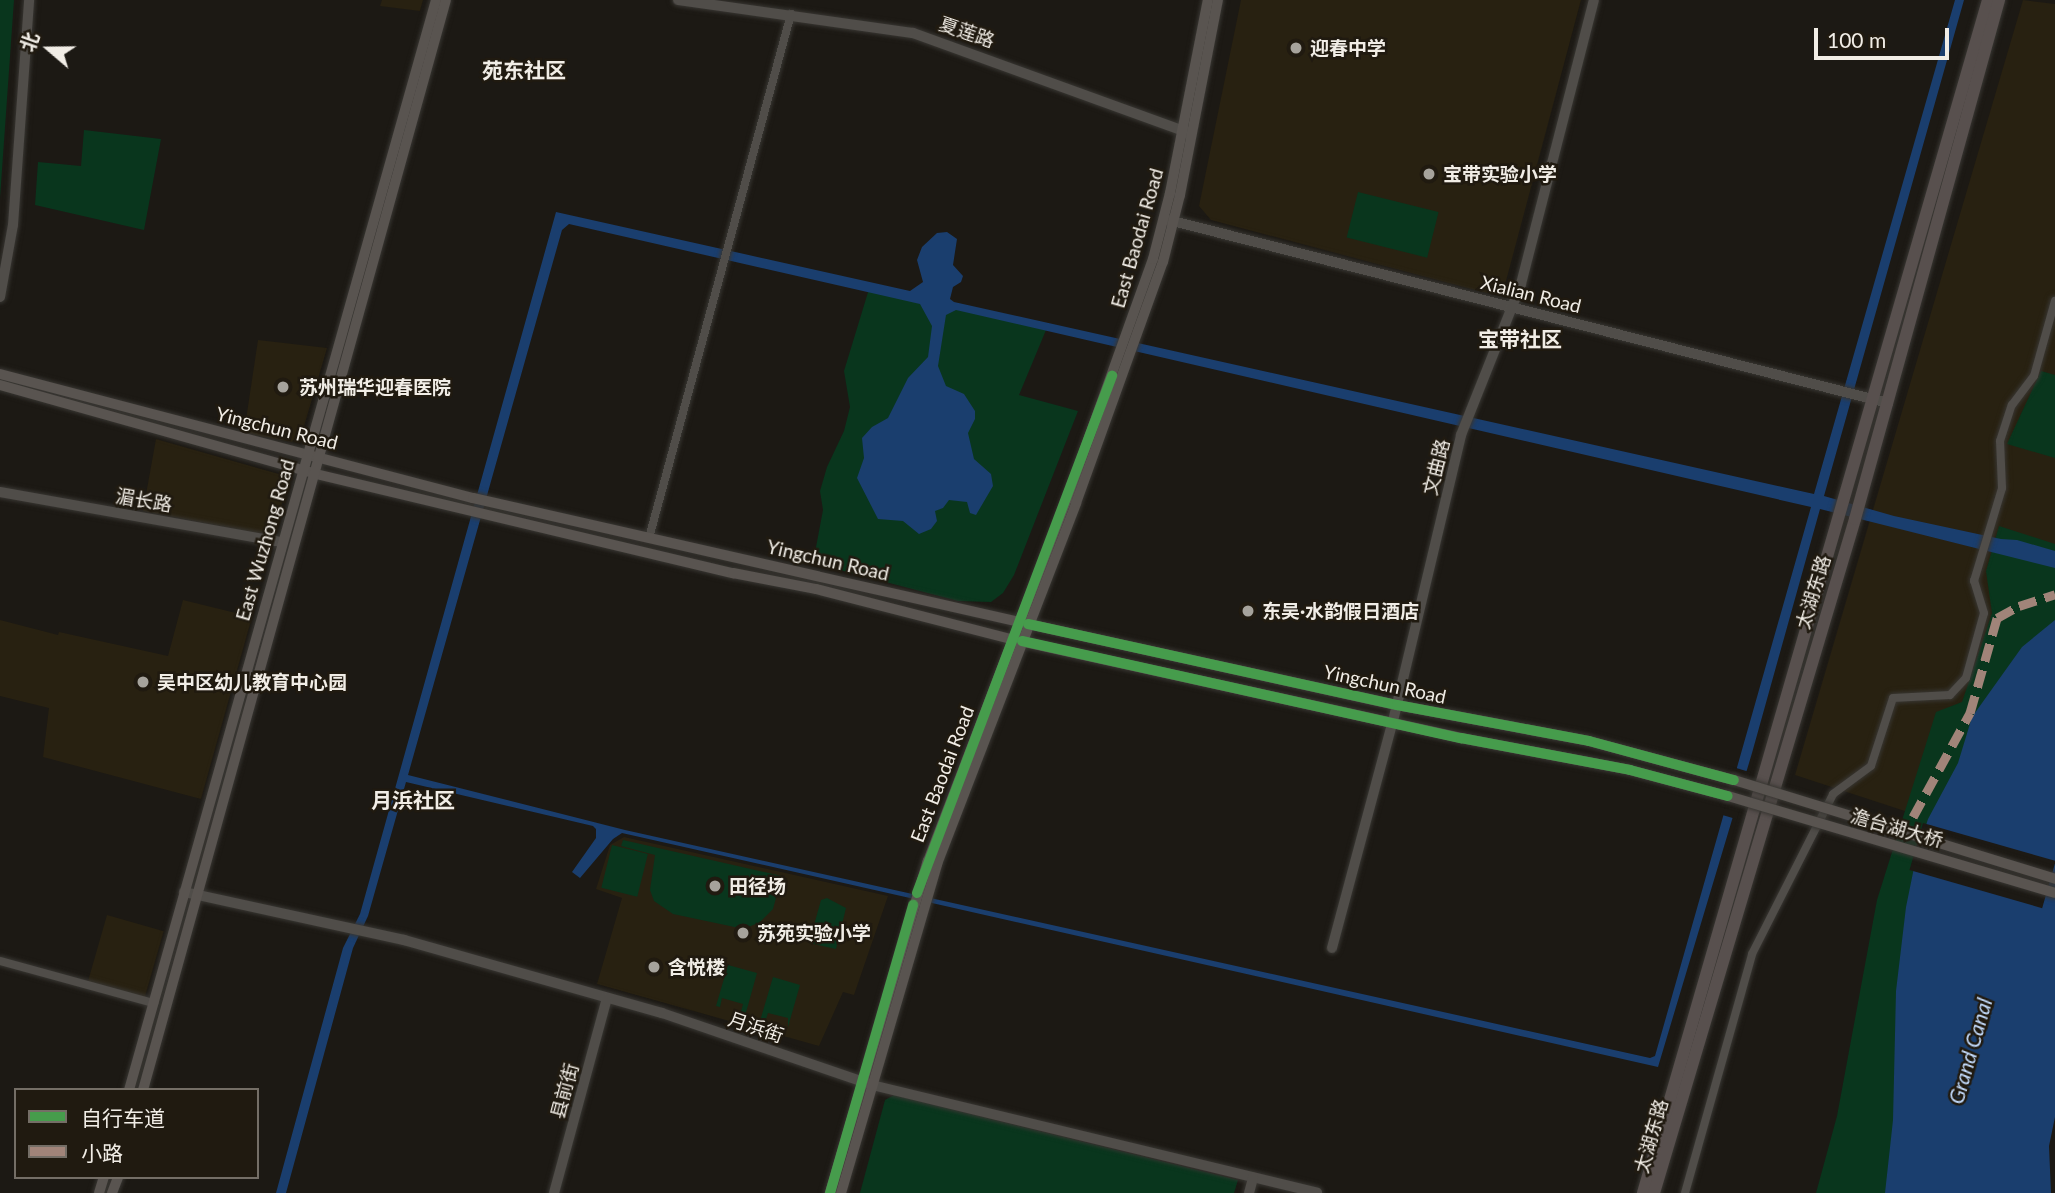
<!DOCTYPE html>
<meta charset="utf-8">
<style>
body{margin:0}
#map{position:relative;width:2055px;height:1193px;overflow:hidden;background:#1c1914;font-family:Lato,"Noto Sans SC",sans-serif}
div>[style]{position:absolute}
.built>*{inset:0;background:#282111;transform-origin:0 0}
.green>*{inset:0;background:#09361d;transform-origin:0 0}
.water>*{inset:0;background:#1a3e6e}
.pier>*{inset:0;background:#1c1914;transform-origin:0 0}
.roads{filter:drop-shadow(0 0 2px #383632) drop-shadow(0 0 2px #383632)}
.minor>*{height:8px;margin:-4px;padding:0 4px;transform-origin:4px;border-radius:4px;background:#504d49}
.tertiary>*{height:10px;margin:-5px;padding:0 5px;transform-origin:5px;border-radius:5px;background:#504d49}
.secondary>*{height:10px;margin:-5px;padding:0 5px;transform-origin:5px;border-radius:5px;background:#595450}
.primary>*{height:12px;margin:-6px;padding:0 6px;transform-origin:6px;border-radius:6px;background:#58504e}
.bridges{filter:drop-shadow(0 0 2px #383632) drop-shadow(0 0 2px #383632)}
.secondary-bridge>*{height:10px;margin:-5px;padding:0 5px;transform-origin:5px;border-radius:5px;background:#595450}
.quiet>*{height:9px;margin-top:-4.5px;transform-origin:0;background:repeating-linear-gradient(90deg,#a18479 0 18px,transparent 0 27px)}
.cycleway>*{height:10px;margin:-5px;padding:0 5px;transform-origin:5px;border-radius:5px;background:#469c4c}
.dots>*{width:19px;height:19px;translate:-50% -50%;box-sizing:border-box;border:4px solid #201a10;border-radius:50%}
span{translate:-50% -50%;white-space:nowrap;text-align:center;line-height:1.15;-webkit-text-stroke:5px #201a10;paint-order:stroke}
.street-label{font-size:19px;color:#f1ede6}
.poi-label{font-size:19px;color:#f1ede6;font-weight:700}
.left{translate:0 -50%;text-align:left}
.neighbourhood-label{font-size:21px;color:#f1ede6;font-weight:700}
.water-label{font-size:21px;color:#c3dbfc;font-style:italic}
.legend{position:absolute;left:14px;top:1088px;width:245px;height:91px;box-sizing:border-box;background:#201a10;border:2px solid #746e66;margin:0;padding:9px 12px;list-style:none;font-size:21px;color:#f1ede6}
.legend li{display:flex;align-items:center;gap:14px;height:35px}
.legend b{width:35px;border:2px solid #746e66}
.north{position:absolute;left:14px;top:14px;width:70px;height:70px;-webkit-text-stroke:5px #201a10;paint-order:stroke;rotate:290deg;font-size:19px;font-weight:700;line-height:28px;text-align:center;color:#f1ede6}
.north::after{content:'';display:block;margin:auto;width:24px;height:32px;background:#f1ede6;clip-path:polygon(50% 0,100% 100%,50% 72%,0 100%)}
.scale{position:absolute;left:1814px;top:28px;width:135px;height:32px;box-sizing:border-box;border:4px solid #f1ede6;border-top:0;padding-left:9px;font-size:21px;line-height:24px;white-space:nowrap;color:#f1ede6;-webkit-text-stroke:5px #201a10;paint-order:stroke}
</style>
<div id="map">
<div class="built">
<i style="clip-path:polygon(382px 0,423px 0,420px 11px,380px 6px)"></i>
<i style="clip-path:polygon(1241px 0,1581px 0,1506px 281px,1500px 290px,1487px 293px,1211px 220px,1199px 206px)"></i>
<i style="clip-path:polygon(2023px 0,2055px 4px,2055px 602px,1920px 816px,1795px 775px)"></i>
<i style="clip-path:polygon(258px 340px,327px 348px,304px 426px,292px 442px,244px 433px)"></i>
<i style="clip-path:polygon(156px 439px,279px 474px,284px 481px,285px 492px,273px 536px,143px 511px)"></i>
<i style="clip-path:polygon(183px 600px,252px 617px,201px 799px,43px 757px,49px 708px,0 696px,0 620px,58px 635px,59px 632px,168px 656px)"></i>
<i style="clip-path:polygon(624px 837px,888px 896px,854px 995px,843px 992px,819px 1046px,597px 984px,622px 898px,596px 889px,610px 845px)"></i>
<i style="left:107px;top:915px;width:59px;height:70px;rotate:16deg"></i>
</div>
<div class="green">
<i style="clip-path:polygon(0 0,14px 0,0 198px)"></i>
<i style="clip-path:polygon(84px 130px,161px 139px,144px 230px,35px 205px,38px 162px,81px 166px)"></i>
<i style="left:1358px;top:192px;width:83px;height:47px;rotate:14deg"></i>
<i style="clip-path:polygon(869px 289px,1046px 330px,1019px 395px,1078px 411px,1014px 575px,1003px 593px,991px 602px,958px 601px,813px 563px,823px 510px,820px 491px,827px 467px,844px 431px,850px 407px,844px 371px)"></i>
<i style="clip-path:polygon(2041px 371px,2055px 375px,2055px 458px,2007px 444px)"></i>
<i style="clip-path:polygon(1999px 526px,2055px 544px,2055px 751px,1916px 1193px,1816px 1193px,1837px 1116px,1877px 900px,1936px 712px,1962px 702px,1992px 613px,1986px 571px)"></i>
<i style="clip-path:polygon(623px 840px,782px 876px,773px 909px,760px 922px,744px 929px,673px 914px,654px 901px,650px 890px,655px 855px,621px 846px)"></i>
<i style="left:612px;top:845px;width:37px;height:44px;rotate:14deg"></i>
<i style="clip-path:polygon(827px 898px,846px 908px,836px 949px,809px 943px,821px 900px)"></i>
<i style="clip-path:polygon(728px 965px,757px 973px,745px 1016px,740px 1015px,743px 1004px,722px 998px,720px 1007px,716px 1006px)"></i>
<i style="clip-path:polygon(773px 977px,800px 985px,788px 1027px,788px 1018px,768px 1013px,765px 1022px,760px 1021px)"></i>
<i style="clip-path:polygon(894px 1095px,1238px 1180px,1234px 1193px,860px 1193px,885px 1100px)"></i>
</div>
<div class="water">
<i style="clip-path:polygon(evenodd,1955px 0,1964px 0,1824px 496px,1894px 516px,2001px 539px,2017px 540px,2055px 551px,2055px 568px,1820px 509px,1752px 753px,1658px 1067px,622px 833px,613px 839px,580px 878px,572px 872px,596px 838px,596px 829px,593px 826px,406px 782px,368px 916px,353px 948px,286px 1193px,276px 1193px,343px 948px,360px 914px,556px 212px,910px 291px,923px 282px,917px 260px,922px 247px,937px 233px,947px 232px,957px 239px,953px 265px,963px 276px,961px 282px,953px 287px,950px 299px,954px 302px,1814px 494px,1955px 0,569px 224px,920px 304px,932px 326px,928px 357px,908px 378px,888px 418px,872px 427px,862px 438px,864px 458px,857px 478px,878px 519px,903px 521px,919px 534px,931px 529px,937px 521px,935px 511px,943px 508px,949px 500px,967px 502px,970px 513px,976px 515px,993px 486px,991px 474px,974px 459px,968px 433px,975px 419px,975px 411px,964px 394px,946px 386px,938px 366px,946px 315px,956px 310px,1811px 507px,1655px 1056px,1650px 1058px,625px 830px,408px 775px,562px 230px,569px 224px)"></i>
<i style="clip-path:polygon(2055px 620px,2055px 1117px,2049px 1146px,2051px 1193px,1885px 1193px,1893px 1120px,1896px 991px,1906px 907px,1917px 853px,1928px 819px,1958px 763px,1972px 717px,2022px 647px)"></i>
</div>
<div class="pier">
<i style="left:1736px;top:768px;width:15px;height:49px;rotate:16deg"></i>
<i style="left:1923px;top:823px;width:138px;height:49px;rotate:16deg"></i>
</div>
<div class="roads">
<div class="minor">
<i style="left:649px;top:538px;width:543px;rotate:-74.84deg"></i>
<i style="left:0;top:961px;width:160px;rotate:15.3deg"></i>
<i style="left:1685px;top:1193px;width:248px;rotate:-74.3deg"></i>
<i style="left:1752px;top:954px;width:179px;rotate:-63.1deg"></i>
<i style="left:1833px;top:794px;width:47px;rotate:-36.4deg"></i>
<i style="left:1871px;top:766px;width:71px;rotate:-72.1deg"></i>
<i style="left:1893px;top:698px;width:57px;rotate:-3deg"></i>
<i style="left:1950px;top:695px;width:23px;rotate:-47deg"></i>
<i style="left:1966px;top:678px;width:67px;rotate:-74.5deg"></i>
<i style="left:1984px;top:613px;width:34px;rotate:-107deg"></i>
<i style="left:1974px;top:581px;width:97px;rotate:-73.2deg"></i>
<i style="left:2002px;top:488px;width:47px;rotate:-92.4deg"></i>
<i style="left:2000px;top:441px;width:38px;rotate:-72deg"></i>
<i style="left:2012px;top:405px;width:36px;rotate:-53deg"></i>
<i style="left:2034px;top:376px;width:78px;rotate:-74.4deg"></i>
</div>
<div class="tertiary">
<i style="left:678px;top:0;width:237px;rotate:8deg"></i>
<i style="left:913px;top:33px;width:294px;rotate:19.9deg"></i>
<i style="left:1169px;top:220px;width:742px;rotate:14.28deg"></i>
<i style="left:0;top:297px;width:73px;rotate:-79.8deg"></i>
<i style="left:13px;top:225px;width:226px;rotate:-85.9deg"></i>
<i style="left:0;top:492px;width:286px;rotate:10.1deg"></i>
<i style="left:184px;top:892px;width:225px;rotate:12.3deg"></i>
<i style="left:404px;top:940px;width:268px;rotate:15.8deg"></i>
<i style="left:662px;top:1013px;width:222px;rotate:18.9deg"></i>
<i style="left:872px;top:1085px;width:458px;rotate:13.6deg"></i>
<i style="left:1332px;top:948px;width:235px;rotate:-75deg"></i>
<i style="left:1393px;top:721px;width:294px;rotate:-76.6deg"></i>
<i style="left:1461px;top:435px;width:162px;rotate:-68.3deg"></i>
<i style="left:1521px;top:284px;width:293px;rotate:-75.6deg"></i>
<i style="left:554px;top:1193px;width:202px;rotate:-74.8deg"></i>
<i style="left:1249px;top:1193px;width:16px;rotate:-75deg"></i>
</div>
<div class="secondary">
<i style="left:0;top:374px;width:489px;rotate:14.7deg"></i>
<i style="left:473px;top:498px;width:569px;rotate:12.79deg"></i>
<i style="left:1028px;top:624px;width:378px;rotate:12.4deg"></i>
<i style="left:1397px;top:705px;width:195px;rotate:10.6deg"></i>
<i style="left:1589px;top:741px;width:150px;rotate:15.1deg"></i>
<i style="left:0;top:385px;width:328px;rotate:15.7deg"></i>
<i style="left:316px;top:474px;width:429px;rotate:13.4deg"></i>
<i style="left:733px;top:573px;width:85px;rotate:10.9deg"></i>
<i style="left:816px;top:589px;width:201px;rotate:14.4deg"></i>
<i style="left:1011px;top:639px;width:461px;rotate:12.4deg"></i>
<i style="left:1461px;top:738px;width:172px;rotate:10.7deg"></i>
<i style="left:1630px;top:770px;width:101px;rotate:14.9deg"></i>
<i style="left:129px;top:1090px;width:1132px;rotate:-74.27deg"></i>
<i style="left:143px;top:1090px;width:1131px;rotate:-74.47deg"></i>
<i style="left:99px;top:1193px;width:17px;rotate:-73deg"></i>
<i style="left:112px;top:1193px;width:17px;rotate:-69deg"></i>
<i style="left:830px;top:1193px;width:346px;rotate:-73.6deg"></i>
<i style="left:928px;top:861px;width:388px;rotate:-69deg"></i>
<i style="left:1067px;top:499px;width:255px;rotate:-70.3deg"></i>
<i style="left:1153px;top:259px;width:68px;rotate:-75.6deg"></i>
<i style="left:1170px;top:193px;width:197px;rotate:-78.9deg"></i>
<i style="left:841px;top:1193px;width:343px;rotate:-73.7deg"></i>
<i style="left:937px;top:864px;width:387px;rotate:-68.9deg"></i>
<i style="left:1076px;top:503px;width:256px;rotate:-70.2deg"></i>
<i style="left:1163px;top:262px;width:69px;rotate:-75.8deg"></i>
<i style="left:1180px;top:195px;width:199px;rotate:-79deg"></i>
</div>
<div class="primary">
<i style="left:1643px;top:1193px;width:1242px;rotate:-73.87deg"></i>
<i style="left:1654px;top:1193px;width:703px;rotate:-73.39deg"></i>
<i style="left:1855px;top:519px;width:539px;rotate:-74.49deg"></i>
</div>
</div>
<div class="bridges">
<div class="secondary-bridge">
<i style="left:1734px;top:780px;width:336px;rotate:17.1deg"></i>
<i style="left:1728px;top:796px;width:341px;rotate:16.5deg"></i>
</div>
</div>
<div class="quiet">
<i style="left:1913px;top:817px;width:119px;rotate:-61.3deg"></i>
<i style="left:1970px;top:713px;width:99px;rotate:-74.1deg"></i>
<i style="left:1997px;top:618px;width:25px;rotate:-29deg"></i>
<i style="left:2019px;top:606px;width:38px;rotate:-18deg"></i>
</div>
<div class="cycleway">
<i style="left:1028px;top:624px;width:378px;rotate:12.4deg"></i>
<i style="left:1397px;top:705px;width:195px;rotate:10.6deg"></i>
<i style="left:1589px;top:741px;width:150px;rotate:15.1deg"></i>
<i style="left:1022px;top:641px;width:450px;rotate:12.5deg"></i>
<i style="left:1461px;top:738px;width:172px;rotate:10.7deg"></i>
<i style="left:1630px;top:770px;width:101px;rotate:14.9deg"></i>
<i style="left:917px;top:893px;width:553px;rotate:-69.33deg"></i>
<i style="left:830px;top:1193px;width:300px;rotate:-73.9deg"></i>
</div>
<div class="dots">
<i style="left:1296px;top:48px;background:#a6a39c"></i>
<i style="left:1429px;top:174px;background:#a6a39c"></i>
<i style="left:283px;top:387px;background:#a6a39c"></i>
<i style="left:1248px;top:611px;background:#a6a39c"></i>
<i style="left:143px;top:682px;background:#a6a39c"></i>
<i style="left:715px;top:886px;background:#a6a39c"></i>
<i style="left:743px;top:933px;background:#a6a39c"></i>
<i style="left:654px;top:967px;background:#a6a39c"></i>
</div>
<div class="street-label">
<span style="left:967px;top:32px;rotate:19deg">夏莲路</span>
<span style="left:1137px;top:238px;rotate:-74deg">East Baodai Road</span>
<span style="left:1531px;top:294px;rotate:14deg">Xialian Road</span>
<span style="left:277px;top:428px;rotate:14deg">Yingchun Road</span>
<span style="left:1436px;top:467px;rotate:-76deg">文曲路</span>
<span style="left:144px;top:500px;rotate:10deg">湄长路</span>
<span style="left:265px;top:540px;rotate:-74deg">East Wuzhong Road</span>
<span style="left:828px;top:560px;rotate:13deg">Yingchun Road</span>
<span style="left:1813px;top:592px;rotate:-73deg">太湖东路</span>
<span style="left:1385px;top:684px;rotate:12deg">Yingchun Road</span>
<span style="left:942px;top:774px;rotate:-69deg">East Baodai Road</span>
<span style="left:1897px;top:828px;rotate:16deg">澹台湖大桥</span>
<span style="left:756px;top:1027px;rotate:19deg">月浜街</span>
<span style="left:564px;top:1091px;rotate:-75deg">县前街</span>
<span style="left:1651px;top:1136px;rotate:-74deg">太湖东路</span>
</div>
<div class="poi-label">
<span class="left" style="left:1310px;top:48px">迎春中学</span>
<span class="left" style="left:1443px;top:174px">宝带实验小学</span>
<span class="left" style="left:299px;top:387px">苏州瑞华迎春医院</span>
<span class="left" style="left:1262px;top:611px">东吴·水韵假日酒店</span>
<span class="left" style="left:157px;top:682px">吴中区幼儿教育中心园</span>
<span class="left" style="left:729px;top:886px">田径场</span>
<span class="left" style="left:757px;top:933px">苏苑实验小学</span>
<span class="left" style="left:668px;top:967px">含悦楼</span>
</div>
<div class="neighbourhood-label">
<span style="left:524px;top:70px">苑东社区</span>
<span style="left:1520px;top:339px">宝带社区</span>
<span style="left:413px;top:800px">月浜社区</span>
</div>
<div class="water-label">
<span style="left:1970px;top:1051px;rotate:-74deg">Grand Canal</span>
</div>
<ul class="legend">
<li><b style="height:9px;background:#469c4c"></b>自行车道</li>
<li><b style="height:9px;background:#a18479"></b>小路</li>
</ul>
<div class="north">北</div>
<div class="scale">100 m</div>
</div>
